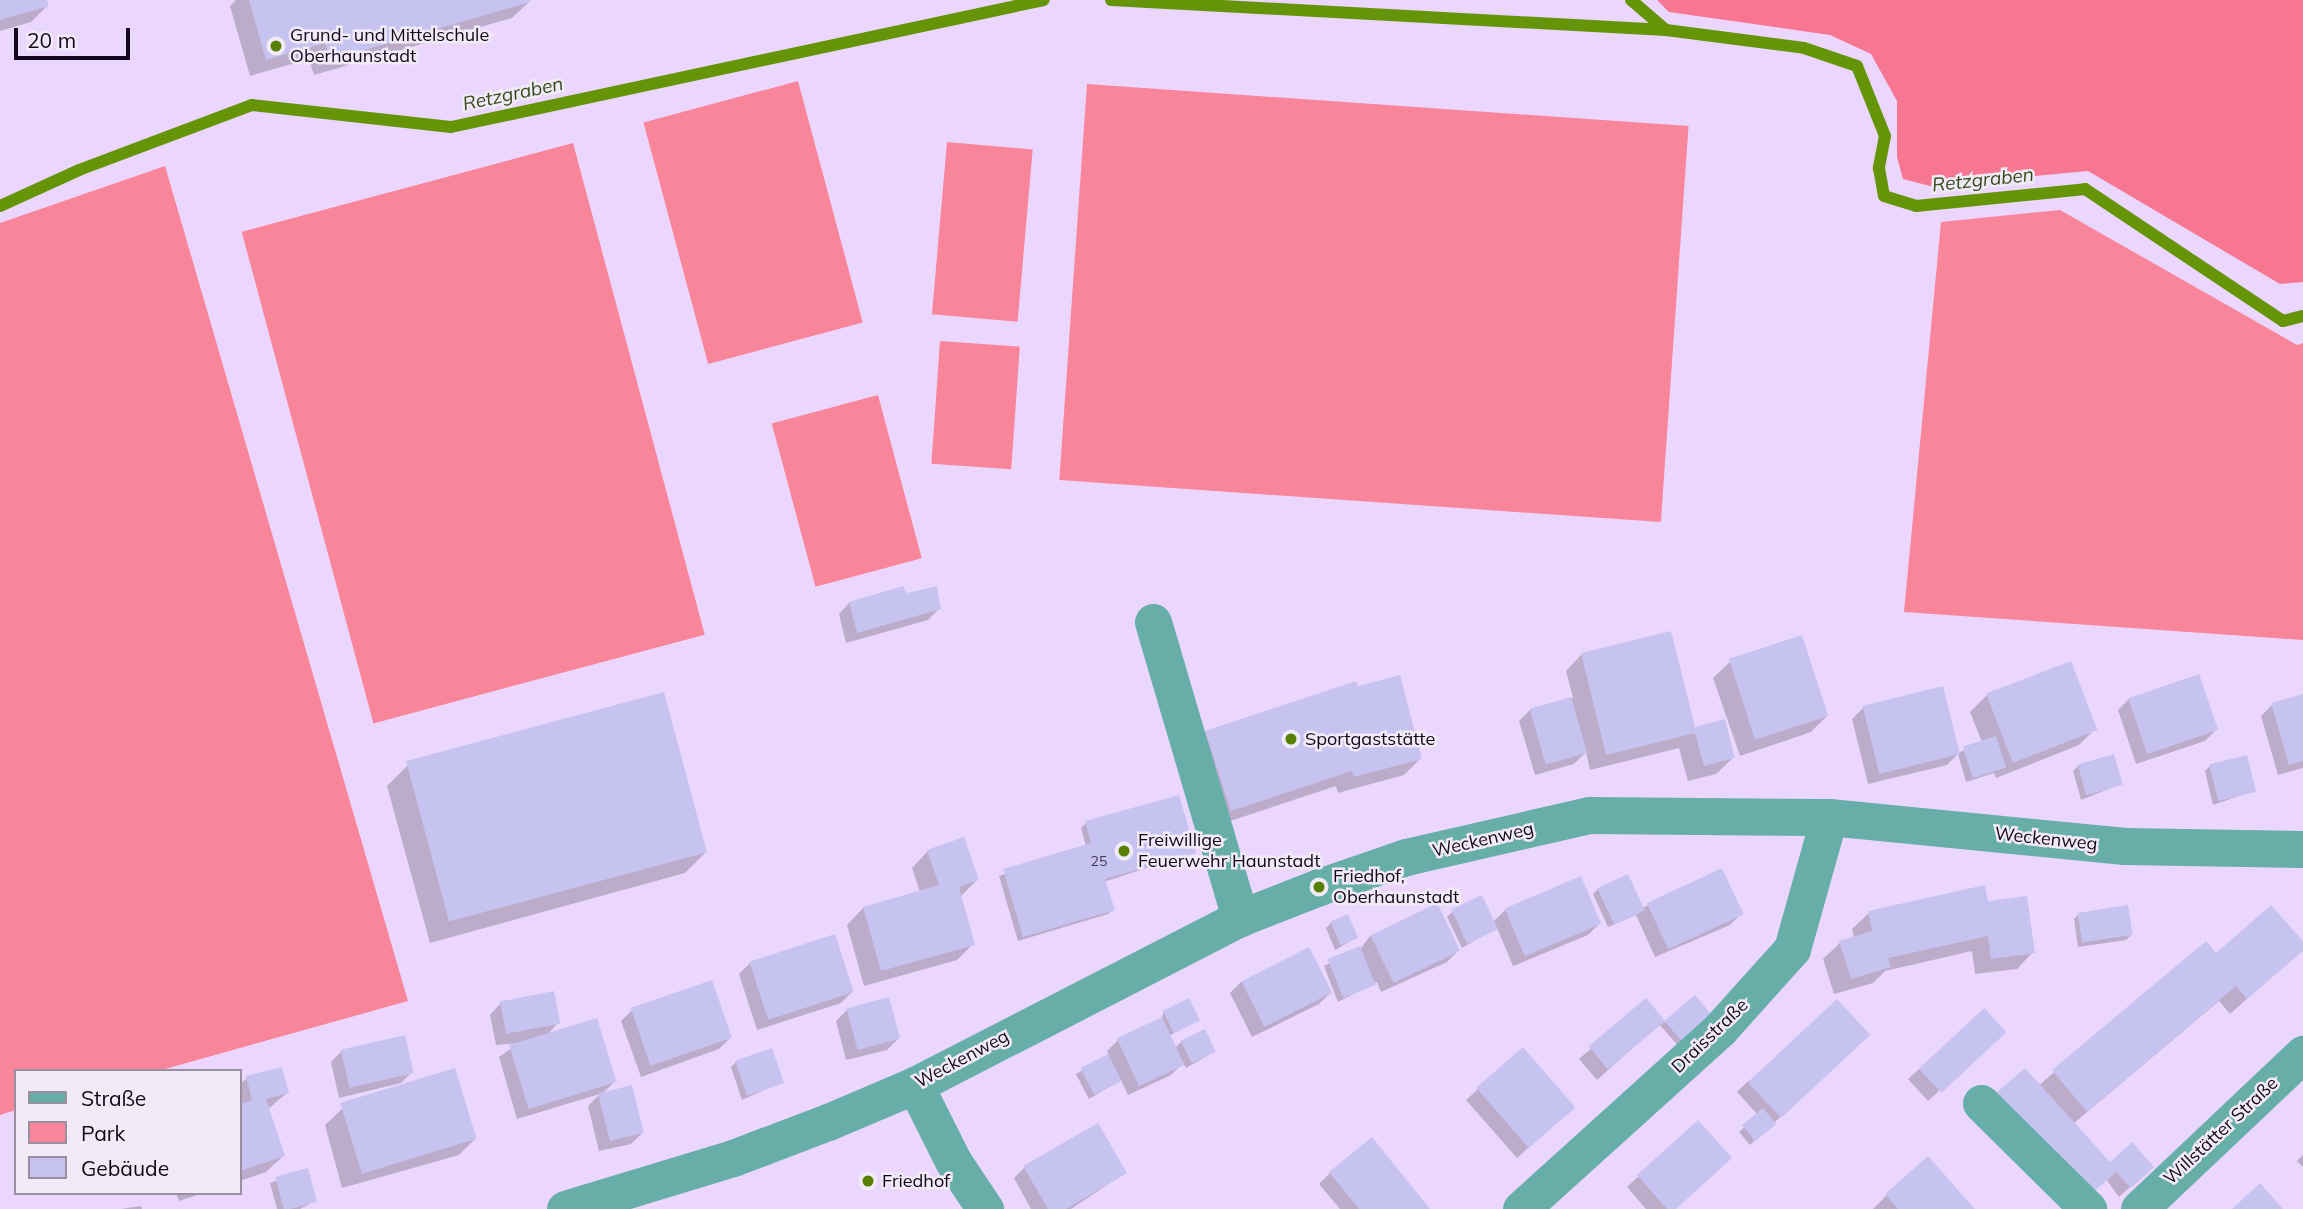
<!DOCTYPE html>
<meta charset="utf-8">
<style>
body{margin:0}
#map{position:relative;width:2303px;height:1209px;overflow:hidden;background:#ebd7fd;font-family:Mulish,sans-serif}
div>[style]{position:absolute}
.green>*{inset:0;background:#f9859b;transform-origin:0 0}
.forest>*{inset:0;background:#f77691}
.shadow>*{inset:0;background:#0003}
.stream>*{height:12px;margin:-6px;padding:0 6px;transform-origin:6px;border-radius:6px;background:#659409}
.building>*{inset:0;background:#c7c3f1;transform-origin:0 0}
.minor>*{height:37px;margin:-18.5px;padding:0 18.5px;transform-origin:18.5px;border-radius:18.5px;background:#67ada8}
.dots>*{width:19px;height:19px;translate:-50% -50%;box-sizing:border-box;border:4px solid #f1eaf7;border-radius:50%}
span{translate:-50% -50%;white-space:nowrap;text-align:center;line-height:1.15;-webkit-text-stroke:5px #f1eaf7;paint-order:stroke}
.number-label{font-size:14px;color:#413651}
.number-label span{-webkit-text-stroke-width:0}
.poi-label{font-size:18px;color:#14071c}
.left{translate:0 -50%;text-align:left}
.street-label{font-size:18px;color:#14071c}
.water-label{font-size:19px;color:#35491a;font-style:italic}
.legend{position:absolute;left:14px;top:1069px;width:228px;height:126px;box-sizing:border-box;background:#f1eaf7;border:2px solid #998f9f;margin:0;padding:9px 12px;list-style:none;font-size:21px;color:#14071c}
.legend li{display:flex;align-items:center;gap:14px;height:35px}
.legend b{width:35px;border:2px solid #998f9f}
.scale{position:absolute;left:14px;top:28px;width:116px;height:32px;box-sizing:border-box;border:4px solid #14071c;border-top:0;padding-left:9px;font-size:21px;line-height:24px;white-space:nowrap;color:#14071c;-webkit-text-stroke:5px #f1eaf7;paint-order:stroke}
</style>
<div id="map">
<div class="green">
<i style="left:798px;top:81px;width:250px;height:160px;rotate:75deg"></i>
<i style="left:1087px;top:84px;width:603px;height:397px;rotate:4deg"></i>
<i style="left:947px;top:142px;width:86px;height:173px;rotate:5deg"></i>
<i style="left:573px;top:143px;width:509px;height:343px;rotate:75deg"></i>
<i style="clip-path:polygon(165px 166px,408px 1001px,158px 1071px,16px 1071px,16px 1110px,0 1115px,0 223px)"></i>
<i style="clip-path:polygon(2060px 210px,2297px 345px,2303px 343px,2303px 640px,1904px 612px,1941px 222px)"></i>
<i style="left:940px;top:341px;width:80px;height:123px;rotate:4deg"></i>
<i style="left:878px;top:395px;width:169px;height:110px;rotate:75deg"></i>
</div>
<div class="forest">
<i style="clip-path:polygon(1657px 0,2303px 0,2303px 282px,2280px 284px,2088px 171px,1930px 186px,1903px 179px,1897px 157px,1897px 101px,1871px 54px,1830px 35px,1669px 12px)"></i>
</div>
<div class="shadow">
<i style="clip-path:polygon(0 0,45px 0,47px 6px,31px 22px,0 31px)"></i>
<i style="clip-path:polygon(236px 0,528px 0,529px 2px,512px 18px,314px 75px,309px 59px,250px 76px,230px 6px)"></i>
<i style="clip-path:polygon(906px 595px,939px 609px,928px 620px,846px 643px,839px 614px,849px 603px)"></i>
<i style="clip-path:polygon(1582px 654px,1694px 729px,1733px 758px,1716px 774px,1688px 781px,1679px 748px,1590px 770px,1586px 752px,1574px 764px,1535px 775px,1519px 721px,1530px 710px,1573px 698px,1566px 671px)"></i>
<i style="clip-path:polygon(1730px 662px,1827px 716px,1811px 732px,1740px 756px,1713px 678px)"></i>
<i style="clip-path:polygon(1987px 695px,2095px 729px,2079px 745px,1996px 778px,1994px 773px,1966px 782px,1958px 754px,1947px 765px,1868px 784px,1852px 719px,1863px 708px,1958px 753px,1982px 742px,1970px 712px)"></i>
<i style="clip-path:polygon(2303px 696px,2303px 768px,2278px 775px,2261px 716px,2272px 705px)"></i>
<i style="clip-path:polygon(2129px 699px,2216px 730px,2205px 741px,2136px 764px,2118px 710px)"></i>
<i style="clip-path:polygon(1206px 733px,1420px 759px,1404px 775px,1338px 793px,1336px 786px,1215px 826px,1190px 749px)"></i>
<i style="clip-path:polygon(408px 765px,706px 852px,685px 873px,430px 943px,387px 786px)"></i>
<i style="clip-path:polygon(2078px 766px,2121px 784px,2081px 800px,2073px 771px)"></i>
<i style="clip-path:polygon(2210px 766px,2254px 791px,2213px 805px,2205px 771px)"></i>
<i style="clip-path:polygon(1086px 823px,1194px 852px,1104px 882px,1113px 909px,1108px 914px,1018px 941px,999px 876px,1086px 846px,1081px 828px)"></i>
<i style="clip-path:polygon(928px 851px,977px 880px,960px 897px,973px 944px,957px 960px,864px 986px,847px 925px,863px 908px,920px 892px,912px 868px)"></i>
<i style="clip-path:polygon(1721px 870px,1741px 914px,1730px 925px,1655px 957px,1636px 915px,1608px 927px,1593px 894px,1598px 889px,1642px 908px)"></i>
<i style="clip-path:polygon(1987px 903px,2033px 952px,2017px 969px,1975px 974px,1972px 951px,1885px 971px,1873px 983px,1834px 994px,1823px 959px,1840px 943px,1854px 938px,1852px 929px,1869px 913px)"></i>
<i style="clip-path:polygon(1505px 910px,1599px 924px,1588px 935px,1513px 966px,1497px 928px,1462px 948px,1447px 917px,1452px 912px,1493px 922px)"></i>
<i style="clip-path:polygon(2079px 914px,2131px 935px,2126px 940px,2078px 947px,2074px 919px)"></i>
<i style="clip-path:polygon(1331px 923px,1356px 938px,1335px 950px,1326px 928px)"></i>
<i style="clip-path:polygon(1371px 935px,1458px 951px,1447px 962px,1381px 992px,1377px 982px,1338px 1002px,1324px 966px,1361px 948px)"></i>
<i style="clip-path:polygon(2206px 943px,2216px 955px,2303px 944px,2303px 949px,2230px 1014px,2219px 1001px,2073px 1124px,2110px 1165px,2141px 1177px,2119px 1197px,2038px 1086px)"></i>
<i style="clip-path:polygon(750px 963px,852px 992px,841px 1003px,757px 1030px,739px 974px)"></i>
<i style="clip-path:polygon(1241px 982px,1330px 993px,1319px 1004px,1252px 1037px,1230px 993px)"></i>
<i style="clip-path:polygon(1695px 998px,1681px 1049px,1659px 1024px,1597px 1080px,1579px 1059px,1646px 1001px,1665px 1023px)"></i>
<i style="clip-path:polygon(500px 1004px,558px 1023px,547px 1035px,614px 1082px,602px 1094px,642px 1133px,631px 1144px,599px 1151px,588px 1106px,600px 1094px,517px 1119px,499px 1057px,519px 1043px,496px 1045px,490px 1015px)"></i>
<i style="clip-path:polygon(632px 1010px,730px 1038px,719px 1049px,641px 1077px,621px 1021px)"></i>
<i style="clip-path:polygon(847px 1010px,898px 1039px,887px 1050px,846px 1060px,836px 1021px)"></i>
<i style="clip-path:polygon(1164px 1011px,1197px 1020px,1169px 1036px,1175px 1048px,1181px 1042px,1214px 1052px,1186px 1068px,1183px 1063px,1171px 1075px,1128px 1095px,1121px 1080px,1089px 1099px,1076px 1074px,1109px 1055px,1107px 1051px,1118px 1040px,1161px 1020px)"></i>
<i style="clip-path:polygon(1984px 1011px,1992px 1043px,1928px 1101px,1908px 1079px)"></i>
<i style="clip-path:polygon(1857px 1046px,1750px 1145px,1739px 1132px,1758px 1115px,1737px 1092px,1748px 1081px)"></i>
<i style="clip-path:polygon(1523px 1049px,1563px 1117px,1517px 1158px,1466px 1100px)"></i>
<i style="clip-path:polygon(342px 1051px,412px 1072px,401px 1083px,339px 1098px,331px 1062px)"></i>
<i style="clip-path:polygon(736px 1062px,782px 1082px,742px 1100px,731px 1067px)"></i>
<i style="clip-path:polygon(247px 1078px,287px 1093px,267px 1110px,283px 1156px,266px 1172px,240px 1181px,240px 1084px)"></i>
<i style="clip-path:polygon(342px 1109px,475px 1139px,459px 1155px,342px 1188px,325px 1125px)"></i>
<i style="clip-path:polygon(1698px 1122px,1674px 1209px,1646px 1209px,1627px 1187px)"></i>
<i style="clip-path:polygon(2303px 1155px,2303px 1167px,2297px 1161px)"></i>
<i style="clip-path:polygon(1928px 1159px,1973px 1209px,1873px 1209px,1886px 1196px)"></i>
<i style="clip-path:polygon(1024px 1168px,1125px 1173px,1071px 1209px,1031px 1209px,1014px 1178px)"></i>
<i style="clip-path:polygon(306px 1170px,315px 1201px,300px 1209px,277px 1209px,270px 1183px)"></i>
<i style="clip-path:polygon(1330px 1173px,1427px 1209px,1340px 1209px,1319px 1184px)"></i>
<i style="clip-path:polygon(176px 1193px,203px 1193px,179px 1201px)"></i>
<i style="clip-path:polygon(141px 1206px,142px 1209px,121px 1209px)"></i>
</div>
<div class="stream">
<i style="left:1111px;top:0;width:556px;rotate:3.09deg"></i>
<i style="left:1666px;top:30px;width:139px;rotate:7.4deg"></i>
<i style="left:1804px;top:48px;width:56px;rotate:18.8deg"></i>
<i style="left:1857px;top:66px;width:75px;rotate:68.2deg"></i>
<i style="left:1885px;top:136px;width:33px;rotate:101deg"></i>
<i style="left:1879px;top:168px;width:28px;rotate:80deg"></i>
<i style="left:1884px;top:196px;width:34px;rotate:17deg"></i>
<i style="left:1916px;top:206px;width:170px;rotate:-5.7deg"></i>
<i style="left:2085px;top:189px;width:238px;rotate:33.7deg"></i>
<i style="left:2283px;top:321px;width:21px;rotate:-14deg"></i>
<i style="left:1631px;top:0;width:46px;rotate:40.6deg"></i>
<i style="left:0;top:206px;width:87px;rotate:-24.5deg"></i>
<i style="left:79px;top:170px;width:185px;rotate:-20.6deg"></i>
<i style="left:252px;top:105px;width:200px;rotate:6.3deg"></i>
<i style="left:451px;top:127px;width:606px;rotate:-12.09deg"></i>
</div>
<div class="building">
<i style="clip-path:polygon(0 0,47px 0,49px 6px,0 20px)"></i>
<i style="clip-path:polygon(249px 0,530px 0,530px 2px,330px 60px,325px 43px,266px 60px)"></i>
<i style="clip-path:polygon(903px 586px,907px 593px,937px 586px,941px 609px,857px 633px,849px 602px)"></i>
<i style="clip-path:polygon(1671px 631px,1695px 727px,1725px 719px,1735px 758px,1704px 766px,1695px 733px,1606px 755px,1581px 653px)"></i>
<i style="left:1802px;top:635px;width:85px;height:77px;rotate:72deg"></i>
<i style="left:2071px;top:661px;width:74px;height:91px;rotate:69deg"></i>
<i style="left:2199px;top:674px;width:59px;height:75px;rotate:71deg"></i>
<i style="clip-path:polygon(1400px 675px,1422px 759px,1354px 777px,1352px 771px,1231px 811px,1205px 731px,1356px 681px,1358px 686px)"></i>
<i style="left:1943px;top:686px;width:70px;height:83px;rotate:76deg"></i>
<i style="left:664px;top:692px;width:166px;height:267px;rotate:75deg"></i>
<i style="clip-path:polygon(2303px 694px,2303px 761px,2289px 765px,2271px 703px)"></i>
<i style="left:1571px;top:697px;width:58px;height:43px;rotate:74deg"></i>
<i style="left:1996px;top:736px;width:33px;height:35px;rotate:72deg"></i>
<i style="left:2114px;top:754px;width:32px;height:38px;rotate:74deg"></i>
<i style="left:2247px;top:755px;width:38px;height:39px;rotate:76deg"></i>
<i style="clip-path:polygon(1179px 795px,1196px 853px,1105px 879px,1115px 910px,1023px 937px,1003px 869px,1091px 843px,1085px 821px)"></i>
<i style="clip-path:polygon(964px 837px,979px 880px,959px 887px,975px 945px,881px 971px,863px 907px,939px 885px,927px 850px)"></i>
<i style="left:1722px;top:868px;width:51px;height:83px;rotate:65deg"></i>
<i style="left:1628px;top:874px;width:40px;height:34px;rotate:65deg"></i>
<i style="left:1581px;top:876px;width:52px;height:83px;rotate:67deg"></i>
<i style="clip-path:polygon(1985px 885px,1988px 901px,2027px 896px,2035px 953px,1991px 959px,1988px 936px,1888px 958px,1891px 967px,1851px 979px,1839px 941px,1872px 931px,1868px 911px)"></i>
<i style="left:1482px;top:895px;width:38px;height:34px;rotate:65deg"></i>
<i style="left:1437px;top:903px;width:53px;height:74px;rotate:64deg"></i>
<i style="left:2128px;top:905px;width:30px;height:51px;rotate:81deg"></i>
<i style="clip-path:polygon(2271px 905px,2303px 941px,2303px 951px,2247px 999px,2236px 986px,2087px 1112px,2052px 1070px,2206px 941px,2216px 953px)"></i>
<i style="left:1348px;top:914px;width:26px;height:19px;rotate:67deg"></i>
<i style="left:835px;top:934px;width:61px;height:90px;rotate:72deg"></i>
<i style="left:1360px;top:946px;width:42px;height:35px;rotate:68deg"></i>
<i style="left:1309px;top:947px;width:51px;height:76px;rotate:63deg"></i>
<i style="left:712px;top:980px;width:61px;height:86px;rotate:71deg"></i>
<i style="left:554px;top:991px;width:33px;height:55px;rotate:79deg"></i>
<i style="left:1695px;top:995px;width:33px;height:40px;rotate:50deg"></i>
<i style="left:889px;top:997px;width:43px;height:44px;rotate:75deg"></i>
<i style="left:1189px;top:998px;width:25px;height:29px;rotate:64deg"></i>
<i style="left:1646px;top:998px;width:30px;height:75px;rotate:50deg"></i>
<i style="left:1837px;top:999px;width:49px;height:122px;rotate:47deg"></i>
<i style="left:1984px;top:1008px;width:33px;height:89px;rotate:47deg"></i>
<i style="left:1162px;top:1017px;width:53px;height:50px;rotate:65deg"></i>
<i style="left:597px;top:1018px;width:67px;height:92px;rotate:73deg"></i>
<i style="left:1205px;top:1029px;width:25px;height:27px;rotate:64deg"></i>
<i style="left:405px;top:1035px;width:39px;height:66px;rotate:77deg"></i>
<i style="left:1523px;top:1047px;width:80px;height:62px;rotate:49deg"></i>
<i style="left:772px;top:1048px;width:37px;height:39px;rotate:71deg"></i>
<i style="left:1108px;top:1054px;width:30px;height:31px;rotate:63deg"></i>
<i style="clip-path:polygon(282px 1067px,289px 1093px,266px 1099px,285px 1156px,240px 1171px,240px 1104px,252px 1100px,246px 1076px)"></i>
<i style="left:455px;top:1068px;width:74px;height:120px;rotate:73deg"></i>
<i style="clip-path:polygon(2025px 1068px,2110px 1162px,2132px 1142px,2154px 1167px,2131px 1188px,2116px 1172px,2089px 1196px,1996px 1093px)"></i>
<i style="left:632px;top:1085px;width:49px;height:35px;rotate:76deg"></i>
<i style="left:1763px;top:1108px;width:21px;height:27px;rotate:51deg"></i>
<i style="clip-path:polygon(1698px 1120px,1732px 1158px,1676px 1209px,1667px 1209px,1637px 1175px)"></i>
<i style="clip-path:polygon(1098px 1123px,1127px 1173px,1066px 1209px,1048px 1209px,1023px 1166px)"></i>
<i style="clip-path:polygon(1372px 1137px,1430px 1209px,1359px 1209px,1329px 1172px)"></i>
<i style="clip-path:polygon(1928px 1156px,1975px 1209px,1898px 1209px,1885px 1194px)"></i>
<i style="left:308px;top:1168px;width:35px;height:34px;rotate:75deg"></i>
<i style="clip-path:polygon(2260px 1183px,2283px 1209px,2232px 1209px)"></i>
</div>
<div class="minor">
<i style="left:1153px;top:622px;width:309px;rotate:73.6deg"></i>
<i style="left:915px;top:1085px;width:85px;rotate:63.4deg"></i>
<i style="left:953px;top:1161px;width:58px;rotate:56.3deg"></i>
<i style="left:1981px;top:1103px;width:151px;rotate:44.7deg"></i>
<i style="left:565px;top:1209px;width:176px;rotate:-16.9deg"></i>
<i style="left:733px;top:1158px;width:102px;rotate:-20.8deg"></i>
<i style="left:828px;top:1122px;width:95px;rotate:-23deg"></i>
<i style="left:915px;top:1085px;width:365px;rotate:-27.2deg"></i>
<i style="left:1240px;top:918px;width:85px;rotate:-21.4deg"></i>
<i style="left:1319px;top:887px;width:92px;rotate:-19deg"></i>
<i style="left:1406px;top:857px;width:189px;rotate:-12.9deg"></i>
<i style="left:1590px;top:815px;width:239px;rotate:0.5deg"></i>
<i style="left:1829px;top:817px;width:297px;rotate:5.6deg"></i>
<i style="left:2125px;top:846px;width:178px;rotate:1deg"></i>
<i style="left:1521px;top:1209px;width:268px;rotate:-42.1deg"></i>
<i style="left:1720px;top:1029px;width:108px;rotate:-48deg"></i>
<i style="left:1792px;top:949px;width:137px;rotate:-74.3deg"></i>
<i style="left:2139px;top:1209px;width:226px;rotate:-43.4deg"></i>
</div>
<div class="dots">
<i style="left:276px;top:46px;background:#568003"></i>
<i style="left:1291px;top:739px;background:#568003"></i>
<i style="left:1124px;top:851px;background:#568003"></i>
<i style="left:1319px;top:887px;background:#568003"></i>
<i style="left:868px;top:1181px;background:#568003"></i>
</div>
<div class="number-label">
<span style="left:1099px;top:861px">25</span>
</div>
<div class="poi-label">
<span class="left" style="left:290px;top:46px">Grund- und Mittelschule<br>Oberhaunstadt</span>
<span class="left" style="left:1305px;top:739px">Sportgaststätte</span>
<span class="left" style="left:1138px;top:851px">Freiwillige<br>Feuerwehr Haunstadt</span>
<span class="left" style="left:1333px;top:887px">Friedhof,<br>Oberhaunstadt</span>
<span class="left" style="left:882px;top:1181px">Friedhof</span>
</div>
<div class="street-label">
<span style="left:2046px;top:839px;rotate:6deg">Weckenweg</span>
<span style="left:1483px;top:840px;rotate:-13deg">Weckenweg</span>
<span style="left:1710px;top:1036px;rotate:-44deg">Draisstraße</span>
<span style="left:962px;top:1059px;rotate:-28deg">Weckenweg</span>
<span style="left:2221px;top:1131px;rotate:-43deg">Willstätter Straße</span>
</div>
<div class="water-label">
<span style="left:513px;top:94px;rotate:-12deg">Retzgraben</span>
<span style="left:1983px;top:180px;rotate:-6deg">Retzgraben</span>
</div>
<ul class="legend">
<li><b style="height:9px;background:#67ada8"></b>Straße</li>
<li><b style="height:19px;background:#f9859b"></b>Park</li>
<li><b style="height:19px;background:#c7c3f1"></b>Gebäude</li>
</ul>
<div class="scale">20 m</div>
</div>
